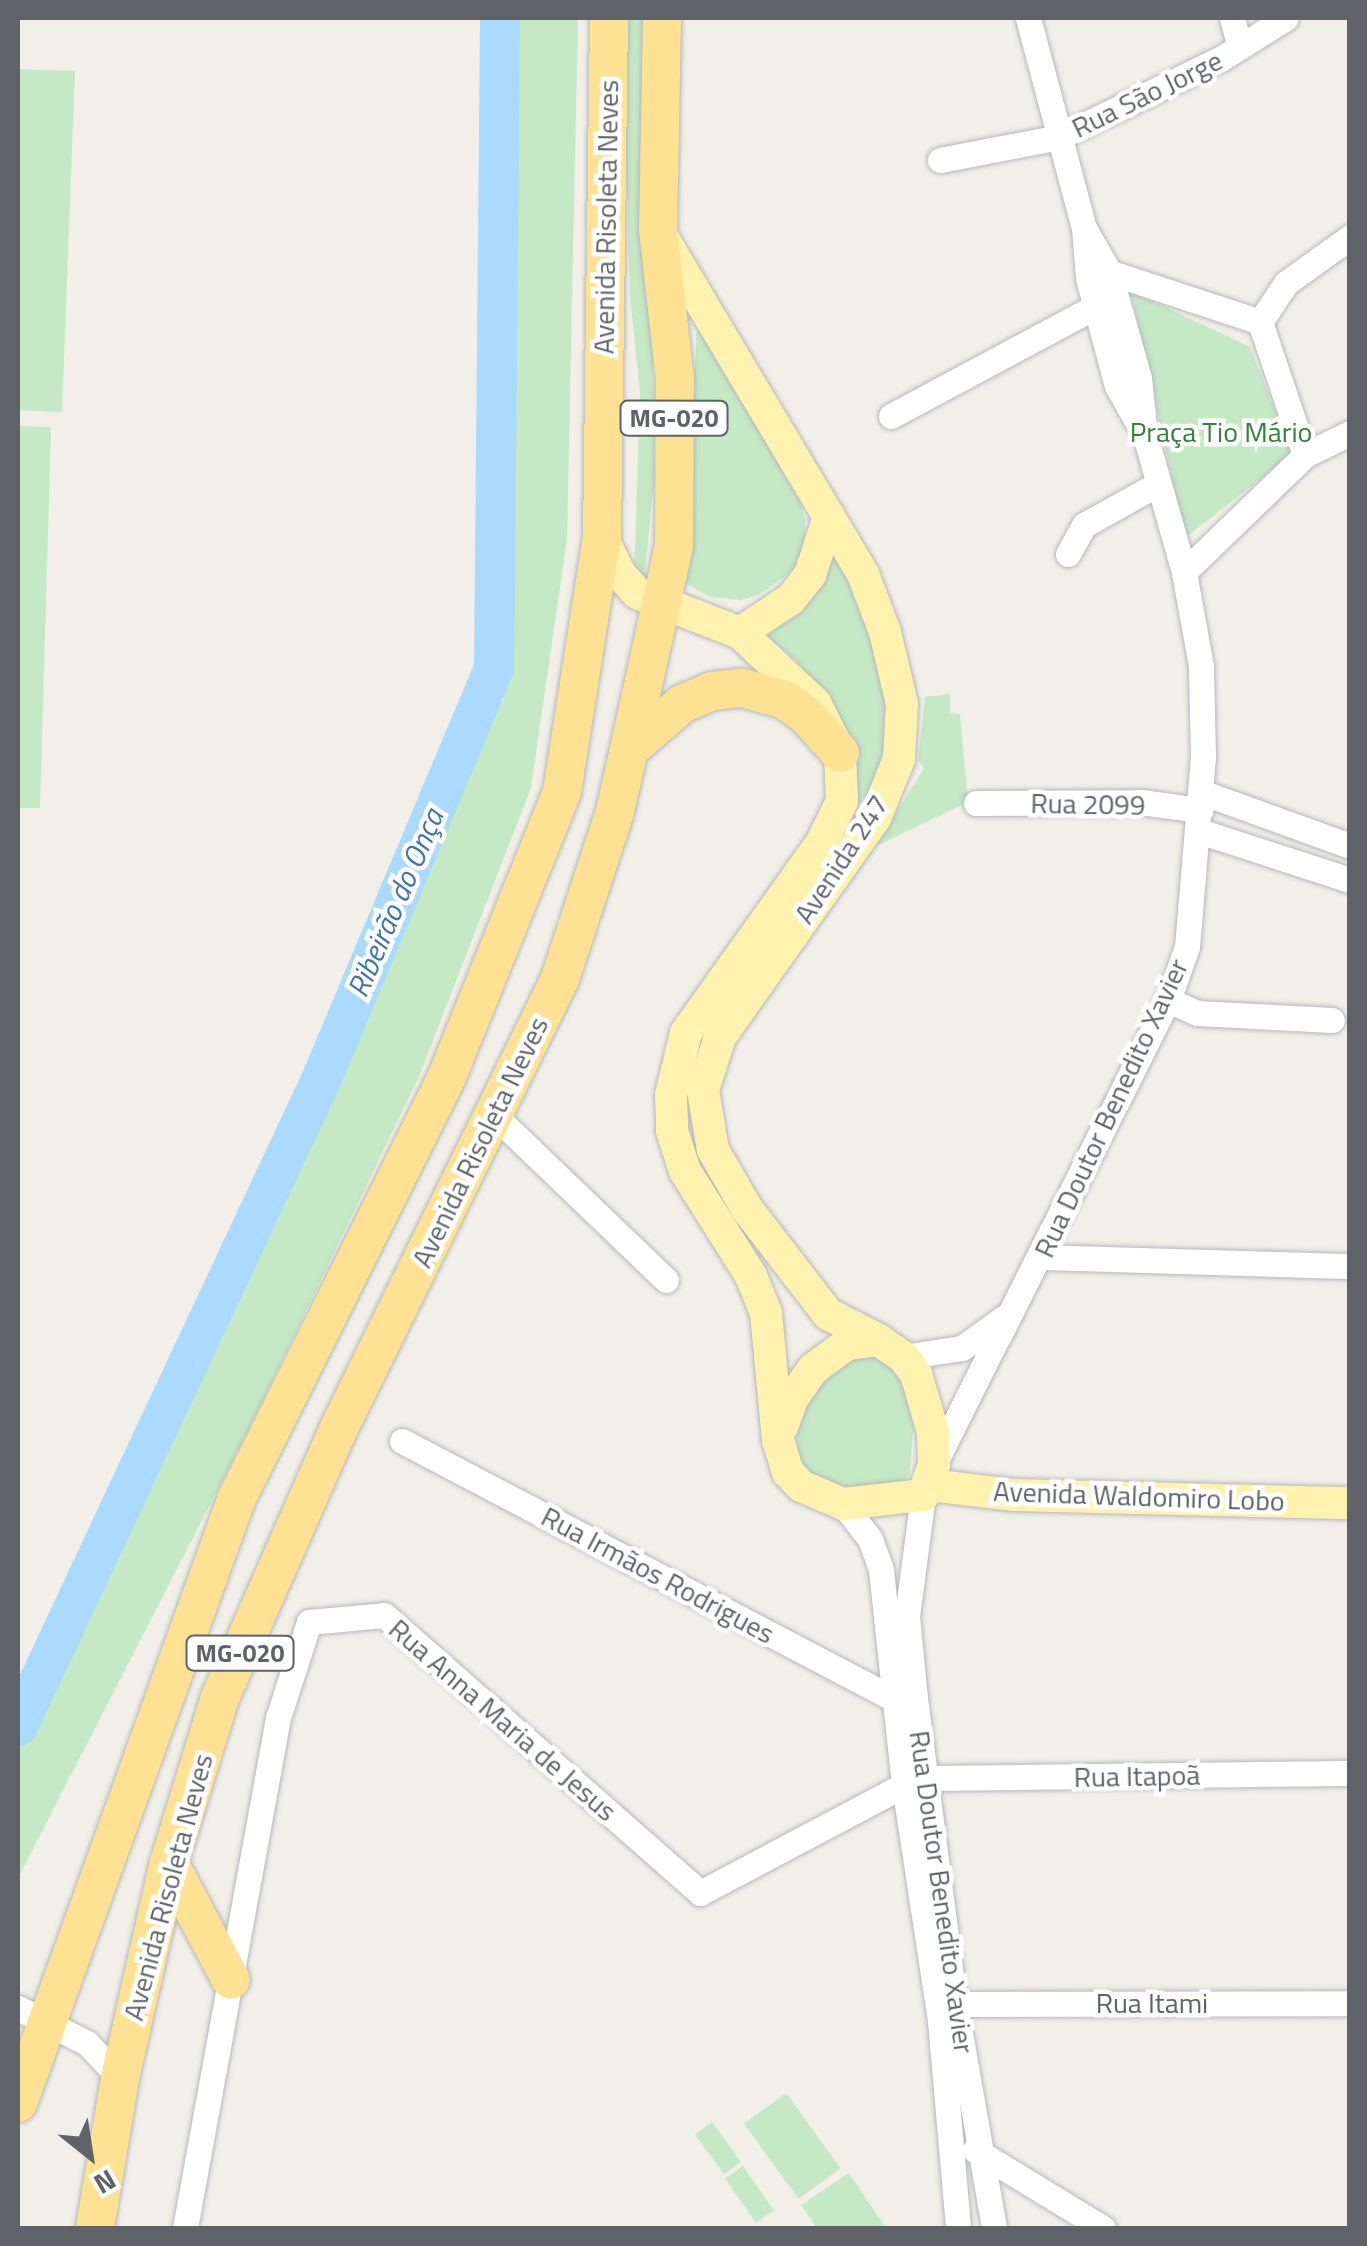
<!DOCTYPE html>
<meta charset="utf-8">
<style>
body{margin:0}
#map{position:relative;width:1367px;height:2246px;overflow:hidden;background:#f1efe8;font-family:"Titillium Web",sans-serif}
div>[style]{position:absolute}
.green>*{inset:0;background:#c5e8c5;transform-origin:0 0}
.river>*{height:40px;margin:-20px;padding:0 20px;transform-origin:20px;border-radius:20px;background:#aadaff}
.roads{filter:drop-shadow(0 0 2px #b5b8bc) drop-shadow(0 0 2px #b5b8bc)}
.minor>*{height:25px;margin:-12.5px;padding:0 12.5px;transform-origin:12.5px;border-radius:12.5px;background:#fff}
.major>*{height:32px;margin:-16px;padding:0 16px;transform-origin:16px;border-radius:16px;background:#fff2af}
.highway>*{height:38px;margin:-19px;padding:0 19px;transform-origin:19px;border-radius:19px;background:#fde293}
span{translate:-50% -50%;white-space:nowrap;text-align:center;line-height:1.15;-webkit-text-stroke:9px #fff;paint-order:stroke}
.shield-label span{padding:2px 8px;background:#fff;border:2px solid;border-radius:8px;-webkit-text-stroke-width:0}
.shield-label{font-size:25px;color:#5f6368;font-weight:700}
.street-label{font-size:28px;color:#5f6368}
.park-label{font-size:28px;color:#348238}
.water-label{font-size:30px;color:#4174aa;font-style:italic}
.frame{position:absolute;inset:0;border:20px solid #5f6368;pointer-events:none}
.north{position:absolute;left:40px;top:2106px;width:100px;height:100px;-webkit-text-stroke:8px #fff;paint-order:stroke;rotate:150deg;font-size:28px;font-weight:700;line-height:40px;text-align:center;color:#5f6368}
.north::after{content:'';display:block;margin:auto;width:35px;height:45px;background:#5f6368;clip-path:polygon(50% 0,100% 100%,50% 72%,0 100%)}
</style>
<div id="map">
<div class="green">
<i style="clip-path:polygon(509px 18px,578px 18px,567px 539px,531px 788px,420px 1074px,252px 1423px,18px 1878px,18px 1737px,338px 1063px,460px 777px,504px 698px,502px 548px)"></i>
<i style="clip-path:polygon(622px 18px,647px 18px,655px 469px,644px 582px,634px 578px,640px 393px,630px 296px)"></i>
<i style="clip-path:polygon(18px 69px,75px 71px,62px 412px,18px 410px)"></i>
<i style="clip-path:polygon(1131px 291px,1250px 347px,1292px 454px,1185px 538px)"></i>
<i style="clip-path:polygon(697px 325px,797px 490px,805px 519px,804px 554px,794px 570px,758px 595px,741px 600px,711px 597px,684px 583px)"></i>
<i style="clip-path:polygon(18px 426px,51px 427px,40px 808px,18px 808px)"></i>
<i style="clip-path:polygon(838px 555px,866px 616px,890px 690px,885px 744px,875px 779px,857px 808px,849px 732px,796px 660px,766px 636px)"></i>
<i style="clip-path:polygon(950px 694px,950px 713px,960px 714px,968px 802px,876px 846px,924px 768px,918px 760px,925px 697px)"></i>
<i style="clip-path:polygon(877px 1353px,907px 1379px,914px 1413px,910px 1473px,899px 1489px,844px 1493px,802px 1471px,796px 1453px,798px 1427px,807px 1404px,830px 1373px,843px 1360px)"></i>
<i style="left:786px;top:2093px;width:93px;height:52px;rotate:54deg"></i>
<i style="left:712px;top:2122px;width:49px;height:21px;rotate:54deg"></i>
<i style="left:743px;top:2166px;width:54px;height:22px;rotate:55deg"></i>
<i style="clip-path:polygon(849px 2173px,886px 2228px,817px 2228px,801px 2205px)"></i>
</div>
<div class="river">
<i style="left:18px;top:1726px;width:714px;rotate:-64.87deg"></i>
<i style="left:321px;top:1080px;width:447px;rotate:-67.2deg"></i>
<i style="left:494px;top:668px;width:650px;rotate:-89.47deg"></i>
</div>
<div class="roads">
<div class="minor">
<i style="left:1028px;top:18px;width:217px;rotate:75.1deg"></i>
<i style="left:1084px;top:228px;width:50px;rotate:85.4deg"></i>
<i style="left:1088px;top:278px;width:112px;rotate:75deg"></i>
<i style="left:1117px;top:386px;width:47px;rotate:60.7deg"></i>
<i style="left:1232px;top:18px;width:30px;rotate:75deg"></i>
<i style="left:940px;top:160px;width:121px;rotate:-10.9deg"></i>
<i style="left:1059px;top:137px;width:181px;rotate:-25.9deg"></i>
<i style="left:1222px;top:58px;width:75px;rotate:-32deg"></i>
<i style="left:1098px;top:275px;width:11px;rotate:-15deg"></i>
<i style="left:1109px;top:272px;width:159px;rotate:18.3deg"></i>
<i style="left:1260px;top:322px;width:140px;rotate:71.3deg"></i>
<i style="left:1260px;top:322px;width:47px;rotate:-56.3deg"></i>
<i style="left:1286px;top:283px;width:79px;rotate:-35.7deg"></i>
<i style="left:891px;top:416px;width:233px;rotate:-28.2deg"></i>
<i style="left:1068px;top:554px;width:33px;rotate:-61deg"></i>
<i style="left:1084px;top:525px;width:82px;rotate:-29.1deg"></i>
<i style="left:1184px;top:572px;width:168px;rotate:-44deg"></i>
<i style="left:1305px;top:455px;width:50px;rotate:-26.1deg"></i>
<i style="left:1201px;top:792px;width:158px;rotate:19.9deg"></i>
<i style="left:976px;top:803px;width:165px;rotate:-0.3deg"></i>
<i style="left:1141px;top:802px;width:60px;rotate:7.7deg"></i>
<i style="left:1199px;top:831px;width:159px;rotate:18deg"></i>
<i style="left:1168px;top:1000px;width:32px;rotate:24deg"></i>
<i style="left:1197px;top:1013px;width:135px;rotate:3deg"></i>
<i style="left:495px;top:1116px;width:237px;rotate:43.8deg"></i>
<i style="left:1040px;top:1257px;width:310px;rotate:1.7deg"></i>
<i style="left:903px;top:1357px;width:60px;rotate:-8.7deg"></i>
<i style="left:962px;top:1348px;width:53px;rotate:-35.8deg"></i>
<i style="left:402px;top:1441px;width:556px;rotate:27.67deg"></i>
<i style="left:894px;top:1699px;width:11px;rotate:-5deg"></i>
<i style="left:934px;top:1464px;width:520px;rotate:-63.24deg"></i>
<i style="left:1168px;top:1000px;width:56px;rotate:-70.3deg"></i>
<i style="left:1187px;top:947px;width:191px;rotate:-85.2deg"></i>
<i style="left:1203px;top:757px;width:91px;rotate:-91.3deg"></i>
<i style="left:1201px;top:666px;width:96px;rotate:-100.3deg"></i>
<i style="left:1184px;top:572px;width:142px;rotate:-105.9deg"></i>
<i style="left:1145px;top:435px;width:57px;rotate:-96deg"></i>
<i style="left:1139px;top:378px;width:110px;rotate:-105.8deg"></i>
<i style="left:1109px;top:272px;width:51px;rotate:-119.6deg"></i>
<i style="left:923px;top:1495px;width:122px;rotate:97.5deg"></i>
<i style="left:907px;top:1616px;width:82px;rotate:84.4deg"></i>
<i style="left:915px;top:1698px;width:309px;rotate:82.6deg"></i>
<i style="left:955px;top:2004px;width:227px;rotate:80.1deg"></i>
<i style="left:843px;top:1504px;width:44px;rotate:52.4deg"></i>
<i style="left:870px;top:1539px;width:33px;rotate:70deg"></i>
<i style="left:881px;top:1570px;width:216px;rotate:83.9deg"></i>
<i style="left:904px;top:1785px;width:239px;rotate:81.3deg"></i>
<i style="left:940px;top:2021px;width:208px;rotate:85deg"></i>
<i style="left:955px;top:2004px;width:395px;rotate:-0.1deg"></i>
<i style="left:18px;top:2008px;width:77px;rotate:26.9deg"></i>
<i style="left:87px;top:2043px;width:48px;rotate:46.7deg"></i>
<i style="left:975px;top:2150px;width:150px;rotate:31.4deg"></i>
<i style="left:185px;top:2228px;width:518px;rotate:-79.67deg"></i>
<i style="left:278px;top:1718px;width:101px;rotate:-72.1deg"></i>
<i style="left:309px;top:1622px;width:75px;rotate:-5.3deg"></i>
<i style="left:384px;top:1615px;width:421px;rotate:41.3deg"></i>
<i style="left:700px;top:1893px;width:231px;rotate:-27.9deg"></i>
<i style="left:904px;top:1785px;width:21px;rotate:-19deg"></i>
<i style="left:924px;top:1778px;width:426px;rotate:-0.7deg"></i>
</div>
<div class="major">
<i style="left:602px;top:537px;width:41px;rotate:64.1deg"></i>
<i style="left:620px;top:574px;width:25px;rotate:48deg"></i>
<i style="left:637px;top:593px;width:110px;rotate:21.2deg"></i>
<i style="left:740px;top:633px;width:103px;rotate:43deg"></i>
<i style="left:815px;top:703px;width:56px;rotate:63.4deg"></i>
<i style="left:840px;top:753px;width:48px;rotate:87.6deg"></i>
<i style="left:842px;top:801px;width:46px;rotate:116deg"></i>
<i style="left:822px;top:842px;width:234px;rotate:125.5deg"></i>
<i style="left:686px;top:1033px;width:64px;rotate:103.6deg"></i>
<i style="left:671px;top:1095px;width:36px;rotate:88deg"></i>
<i style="left:672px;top:1131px;width:42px;rotate:72deg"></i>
<i style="left:685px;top:1171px;width:124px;rotate:57.8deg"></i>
<i style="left:751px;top:1276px;width:40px;rotate:68deg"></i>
<i style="left:766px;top:1313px;width:128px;rotate:84.6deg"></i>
<i style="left:778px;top:1440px;width:34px;rotate:73deg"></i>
<i style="left:788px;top:1472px;width:19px;rotate:47deg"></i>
<i style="left:801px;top:1486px;width:46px;rotate:23.2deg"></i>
<i style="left:843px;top:1504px;width:81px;rotate:-6.4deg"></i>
<i style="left:923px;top:1495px;width:33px;rotate:-70deg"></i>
<i style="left:934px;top:1464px;width:32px;rotate:-92deg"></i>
<i style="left:933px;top:1432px;width:60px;rotate:-106.3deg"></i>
<i style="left:916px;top:1374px;width:21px;rotate:-127deg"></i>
<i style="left:903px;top:1357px;width:29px;rotate:-145deg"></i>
<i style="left:879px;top:1340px;width:57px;rotate:-153deg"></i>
<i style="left:828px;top:1314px;width:133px;rotate:-127.6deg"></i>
<i style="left:747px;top:1209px;width:68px;rotate:-120deg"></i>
<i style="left:713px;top:1150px;width:61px;rotate:-99.5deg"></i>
<i style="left:703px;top:1090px;width:56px;rotate:-72.2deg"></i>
<i style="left:720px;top:1037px;width:268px;rotate:-54.7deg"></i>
<i style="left:875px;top:818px;width:64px;rotate:-67.9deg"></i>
<i style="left:899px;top:759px;width:55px;rotate:-86.9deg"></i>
<i style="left:902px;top:704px;width:74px;rotate:-103.3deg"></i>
<i style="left:885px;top:632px;width:62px;rotate:-110.8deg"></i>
<i style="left:863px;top:574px;width:397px;rotate:-120.8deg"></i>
<i style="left:740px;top:633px;width:61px;rotate:-33.7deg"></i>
<i style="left:791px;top:599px;width:31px;rotate:-52deg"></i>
<i style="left:810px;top:575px;width:62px;rotate:-72.1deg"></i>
<i style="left:782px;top:1427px;width:30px;rotate:-70deg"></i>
<i style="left:792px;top:1399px;width:37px;rotate:-55deg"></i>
<i style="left:813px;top:1369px;width:42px;rotate:-36.3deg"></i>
<i style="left:847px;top:1344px;width:32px;rotate:-7deg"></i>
<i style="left:930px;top:1485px;width:85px;rotate:6.8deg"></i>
<i style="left:1014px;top:1495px;width:336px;rotate:1.4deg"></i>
</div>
<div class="highway">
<i style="left:629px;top:750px;width:70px;rotate:-41deg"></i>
<i style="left:682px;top:704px;width:33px;rotate:-23deg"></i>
<i style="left:712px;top:691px;width:31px;rotate:-6deg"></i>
<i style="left:743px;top:688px;width:44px;rotate:15.9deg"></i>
<i style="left:785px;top:700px;width:26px;rotate:36deg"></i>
<i style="left:806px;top:715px;width:51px;rotate:48.2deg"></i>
<i style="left:169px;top:1863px;width:132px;rotate:62.1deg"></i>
<i style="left:18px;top:2103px;width:641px;rotate:-70.12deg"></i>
<i style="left:236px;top:1500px;width:470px;rotate:-63.5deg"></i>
<i style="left:446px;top:1079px;width:310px;rotate:-68deg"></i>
<i style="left:562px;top:792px;width:258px;rotate:-81.1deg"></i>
<i style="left:602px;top:537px;width:519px;rotate:-89.23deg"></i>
<i style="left:95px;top:2228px;width:152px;rotate:-80.5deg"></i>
<i style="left:120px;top:2078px;width:221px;rotate:-77.2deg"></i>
<i style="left:169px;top:1863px;width:170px;rotate:-72.9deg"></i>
<i style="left:219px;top:1700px;width:297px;rotate:-66.2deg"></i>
<i style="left:339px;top:1428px;width:500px;rotate:-63.79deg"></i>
<i style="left:560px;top:979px;width:176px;rotate:-71.8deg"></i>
<i style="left:615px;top:812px;width:272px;rotate:-77.5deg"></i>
<i style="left:674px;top:546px;width:167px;rotate:-89.7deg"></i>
<i style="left:675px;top:379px;width:151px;rotate:-96.5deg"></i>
<i style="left:658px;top:229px;width:211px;rotate:-88.9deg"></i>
</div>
</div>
<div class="shield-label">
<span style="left:674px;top:418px">MG-020</span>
<span style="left:240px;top:1653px">MG-020</span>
</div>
<div class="street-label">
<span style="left:1147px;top:94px;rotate:-26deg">Rua São Jorge</span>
<span style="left:606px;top:217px;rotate:-89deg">Avenida Risoleta Neves</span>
<span style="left:1088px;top:804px;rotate:1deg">Rua 2099</span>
<span style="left:841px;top:859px;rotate:-57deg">Avenida 247</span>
<span style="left:1111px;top:1108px;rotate:-65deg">Rua Doutor Benedito Xavier</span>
<span style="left:480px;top:1142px;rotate:-64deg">Avenida Risoleta Neves</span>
<span style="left:1139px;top:1496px;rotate:2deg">Avenida Waldomiro Lobo</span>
<span style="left:658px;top:1575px;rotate:28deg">Rua Irmãos Rodrigues</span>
<span style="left:503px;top:1720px;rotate:41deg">Rua Anna Maria de Jesus</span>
<span style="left:1137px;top:1776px;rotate:-1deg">Rua Itapoã</span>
<span style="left:168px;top:1887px;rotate:-75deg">Avenida Risoleta Neves</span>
<span style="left:942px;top:1892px;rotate:82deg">Rua Doutor Benedito Xavier</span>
<span style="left:1152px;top:2003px">Rua Itami</span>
</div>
<div class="park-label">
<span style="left:1221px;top:432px">Praça Tio Mário</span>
</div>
<div class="water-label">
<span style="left:395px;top:903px;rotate:-67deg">Ribeirão do Onça</span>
</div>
<div class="frame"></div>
<div class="north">N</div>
</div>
